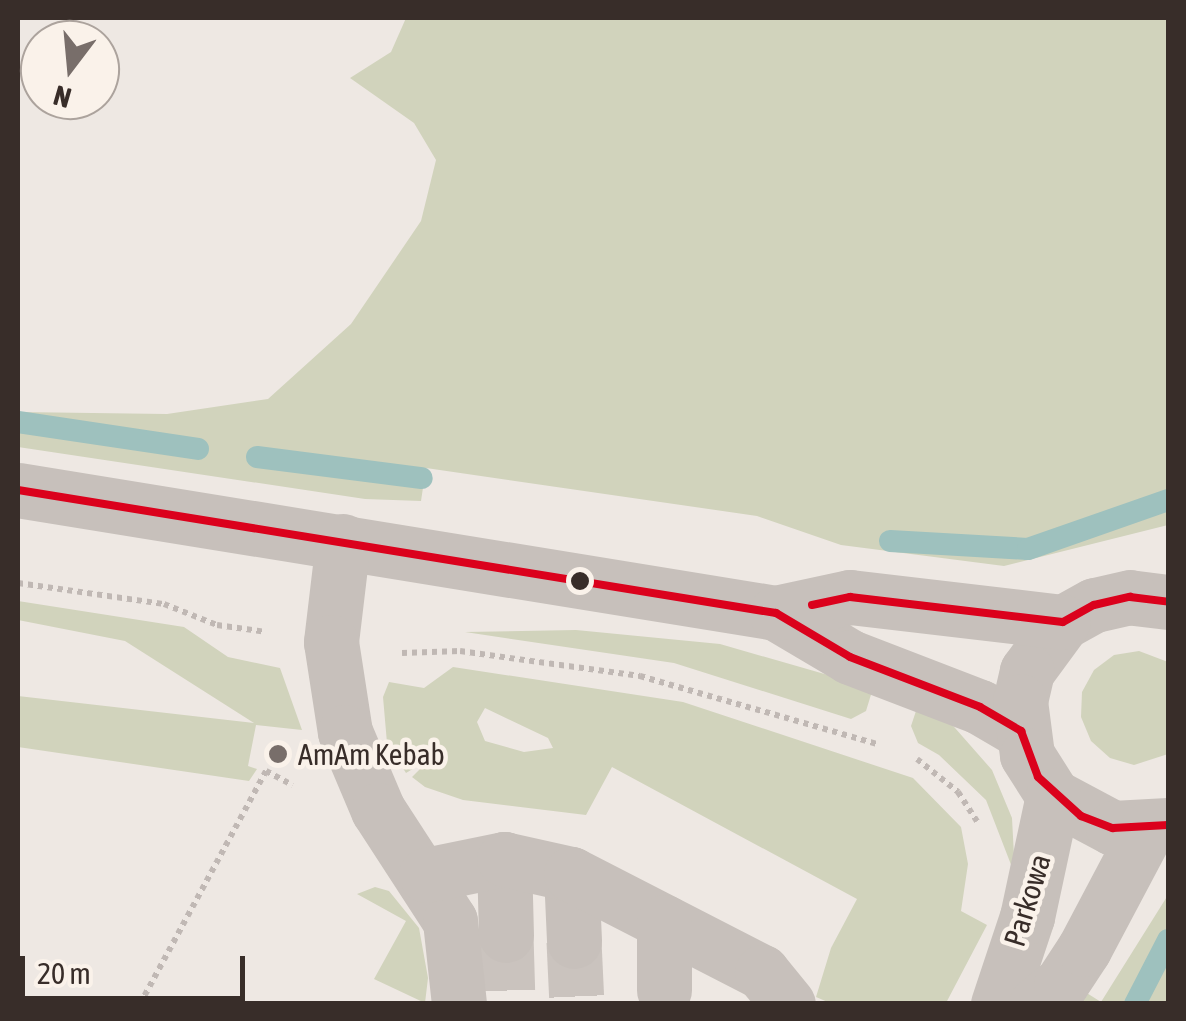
<!DOCTYPE html>
<style>
body{margin:0}
#map{position:relative;width:1186px;height:1021px;overflow:hidden;background:#eee8e3;font-family:"Asap Condensed",sans-serif}
div>[style]{position:absolute}
.green>*{inset:0;background:#d1d3bc}
.stream>*{height:22px;margin:-11px;padding:0 11px;transform-origin:11px;border-radius:11px;background:#9ec1be}
.minor-tunnel>*{height:55px;margin-top:-27.5px;transform-origin:0;background:repeating-linear-gradient(90deg,#cac3be 0 55px,transparent 0 83px)}
.path>*{height:6px;margin-top:-3px;transform-origin:0;background:repeating-linear-gradient(90deg,#c0b8b4 0 5px,transparent 0 10px)}
.minor>*{height:55px;margin:-27.5px;padding:0 27.5px;transform-origin:27.5px;border-radius:27.5px;background:#c7c0bb}
.bus-1>*{height:8px;margin:-4px;padding:0 4px;transform-origin:4px;border-radius:4px;background:#db011c}
.dots>*{width:28px;height:28px;translate:-50% -50%;box-sizing:border-box;border:5px solid #faf2ea;border-radius:50%}
span{translate:-50% -50%;white-space:nowrap;text-align:center;line-height:1.15;-webkit-text-stroke:9px #faf2ea;paint-order:stroke}
.poi-label{font-size:30px;color:#382d29}
.left{translate:0 -50%;text-align:left}
.street-label{font-size:30px;color:#382d29}
.frame{position:absolute;inset:0;border:20px solid #382d29;pointer-events:none}
.north{position:absolute;left:20px;top:20px;width:100px;height:100px;box-sizing:border-box;background:#faf2ea;border:2px solid #aca39d;border-radius:50%;rotate:196deg;font-size:28px;font-weight:700;line-height:40px;text-align:center;color:#382d29}
.north::after{content:'';display:block;margin:auto;width:35px;height:45px;background:#786e6a;clip-path:polygon(50% 0,100% 100%,50% 72%,0 100%)}
.scale{position:absolute;left:20px;top:956px;width:225px;height:45px;box-sizing:border-box;border:5px solid #382d29;border-top:0;padding-left:12px;font-size:30px;line-height:35px;white-space:nowrap;color:#382d29;-webkit-text-stroke:8px #faf2ea;paint-order:stroke}
</style>
<div id="map">
<div class="green">
<i style="clip-path:polygon(406px 18px,1168px 18px,1168px 525px,1004px 566px,841px 545px,757px 516px,426px 468px,421px 501px,365px 499px,18px 447px,18px 412px,167px 414px,268px 399px,351px 324px,421px 221px,436px 160px,414px 123px,350px 78px,391px 52px)"></i>
<i style="clip-path:polygon(18px 601px,184px 627px,228px 657px,280px 668px,302px 730px,256px 725px,248px 766px,257px 769px,249px 781px,18px 747px,18px 696px,254px 723px,125px 641px,18px 620px)"></i>
<i style="clip-path:polygon(576px 630px,720px 644px,873px 688px,866px 711px,851px 719px,674px 663px,465px 632px)"></i>
<i style="clip-path:polygon(1139px 651px,1168px 662px,1168px 754px,1134px 765px,1110px 758px,1091px 741px,1081px 717px,1082px 692px,1094px 670px,1114px 655px)"></i>
<i style="clip-path:polygon(evenodd,453px 667px,683px 702px,913px 778px,961px 827px,968px 864px,961px 911px,987px 925px,946px 1003px,830px 1003px,816px 997px,831px 948px,857px 899px,612px 767px,586px 815px,463px 800px,425px 787px,412px 777px,431px 758px,406px 773px,387px 743px,383px 697px,389px 682px,424px 688px,453px 667px,485px 708px,548px 738px,553px 748px,524px 752px,485px 741px,477px 722px,485px 708px)"></i>
<i style="clip-path:polygon(918px 705px,948px 720px,992px 770px,1012px 818px,1015px 875px,986px 800px,939px 755px,918px 743px,911px 726px)"></i>
<i style="clip-path:polygon(375px 887px,389px 891px,419px 928px,428px 978px,425px 1003px,374px 979px,406px 921px,357px 894px)"></i>
<i style="clip-path:polygon(1168px 895px,1168px 1003px,1071px 1004px,1082px 990px,1101px 1002px)"></i>
</div>
<div class="stream">
<i style="left:18px;top:422px;width:182px;rotate:8.5deg"></i>
<i style="left:257px;top:457px;width:166px;rotate:7.3deg"></i>
<i style="left:890px;top:541px;width:138px;rotate:3.3deg"></i>
<i style="left:1028px;top:549px;width:148px;rotate:-19.3deg"></i>
<i style="left:1135px;top:1004px;width:72px;rotate:-62.7deg"></i>
</div>
<div class="minor-tunnel">
<i style="left:506px;top:935px;width:69px;rotate:88.3deg"></i>
<i style="left:574px;top:941px;width:63px;rotate:87.3deg"></i>
</div>
<div class="path">
<i style="left:18px;top:583px;width:148px;rotate:8.2deg"></i>
<i style="left:164px;top:604px;width:57px;rotate:21.6deg"></i>
<i style="left:217px;top:625px;width:49px;rotate:8.1deg"></i>
<i style="left:402px;top:653px;width:58px;rotate:-2deg"></i>
<i style="left:460px;top:651px;width:182px;rotate:7.9deg"></i>
<i style="left:640px;top:676px;width:247px;rotate:16deg"></i>
<i style="left:917px;top:759px;width:53px;rotate:38.8deg"></i>
<i style="left:958px;top:792px;width:35px;rotate:57deg"></i>
<i style="left:140px;top:1004px;width:265px;rotate:-61.6deg"></i>
<i style="left:266px;top:771px;width:30px;rotate:28deg"></i>
</div>
<div class="minor">
<i style="left:18px;top:490px;width:768px;rotate:9.22deg"></i>
<i style="left:776px;top:613px;width:86px;rotate:30.7deg"></i>
<i style="left:850px;top:657px;width:139px;rotate:21deg"></i>
<i style="left:980px;top:707px;width:48px;rotate:30.3deg"></i>
<i style="left:343px;top:541px;width:102px;rotate:96.8deg"></i>
<i style="left:331px;top:642px;width:91px;rotate:81.2deg"></i>
<i style="left:345px;top:732px;width:85px;rotate:67.1deg"></i>
<i style="left:378px;top:810px;width:132px;rotate:57deg"></i>
<i style="left:450px;top:921px;width:83px;rotate:83.8deg"></i>
<i style="left:1168px;top:602px;width:38px;rotate:-173deg"></i>
<i style="left:1130px;top:597px;width:37px;rotate:167deg"></i>
<i style="left:1094px;top:605px;width:35px;rotate:151deg"></i>
<i style="left:1063px;top:622px;width:61px;rotate:126.3deg"></i>
<i style="left:1027px;top:671px;width:31px;rotate:103deg"></i>
<i style="left:1020px;top:701px;width:54px;rotate:82.6deg"></i>
<i style="left:1027px;top:755px;width:49px;rotate:57.6deg"></i>
<i style="left:1053px;top:796px;width:68px;rotate:28.1deg"></i>
<i style="left:1113px;top:828px;width:55px;rotate:-3.1deg"></i>
<i style="left:776px;top:613px;width:76px;rotate:-12.2deg"></i>
<i style="left:850px;top:597px;width:214px;rotate:6.7deg"></i>
<i style="left:504px;top:859px;width:76px;rotate:88.5deg"></i>
<i style="left:571px;top:874px;width:67px;rotate:87.4deg"></i>
<i style="left:426px;top:875px;width:80px;rotate:-11.6deg"></i>
<i style="left:504px;top:859px;width:69px;rotate:12.6deg"></i>
<i style="left:571px;top:874px;width:215px;rotate:27.2deg"></i>
<i style="left:762px;top:972px;width:41px;rotate:50.9deg"></i>
<i style="left:664px;top:990px;width:68px;rotate:-90deg"></i>
<i style="left:998px;top:1004px;width:92px;rotate:-71.6deg"></i>
<i style="left:1027px;top:917px;width:124px;rotate:-77.9deg"></i>
<i style="left:1036px;top:1004px;width:32px;rotate:-39deg"></i>
<i style="left:1061px;top:984px;width:42px;rotate:-56.7deg"></i>
<i style="left:1084px;top:949px;width:135px;rotate:-62.1deg"></i>
</div>
<div class="bus-1">
<i style="left:18px;top:490px;width:768px;rotate:9.22deg"></i>
<i style="left:776px;top:613px;width:86px;rotate:30.7deg"></i>
<i style="left:850px;top:657px;width:139px;rotate:21deg"></i>
<i style="left:980px;top:707px;width:48px;rotate:30.3deg"></i>
<i style="left:1021px;top:731px;width:49px;rotate:69.7deg"></i>
<i style="left:1038px;top:777px;width:58px;rotate:42.2deg"></i>
<i style="left:1081px;top:816px;width:34px;rotate:21deg"></i>
<i style="left:1113px;top:828px;width:55px;rotate:-3.1deg"></i>
<i style="left:812px;top:605px;width:39px;rotate:-12deg"></i>
<i style="left:850px;top:597px;width:214px;rotate:6.7deg"></i>
<i style="left:1063px;top:622px;width:35px;rotate:-29deg"></i>
<i style="left:1094px;top:605px;width:37px;rotate:-13deg"></i>
<i style="left:1130px;top:597px;width:38px;rotate:7deg"></i>
</div>
<div class="dots">
<i style="left:580px;top:581px;background:#382d29"></i>
<i style="left:278px;top:754px;background:#786e6a"></i>
</div>
<div class="poi-label">
<span class="left" style="left:298px;top:754px">AmAm Kebab</span>
</div>
<div class="street-label">
<span style="left:1027px;top:900px;rotate:-73deg">Parkowa</span>
</div>
<div class="frame"></div>
<div class="north">N</div>
<div class="scale">20 m</div>
</div>
